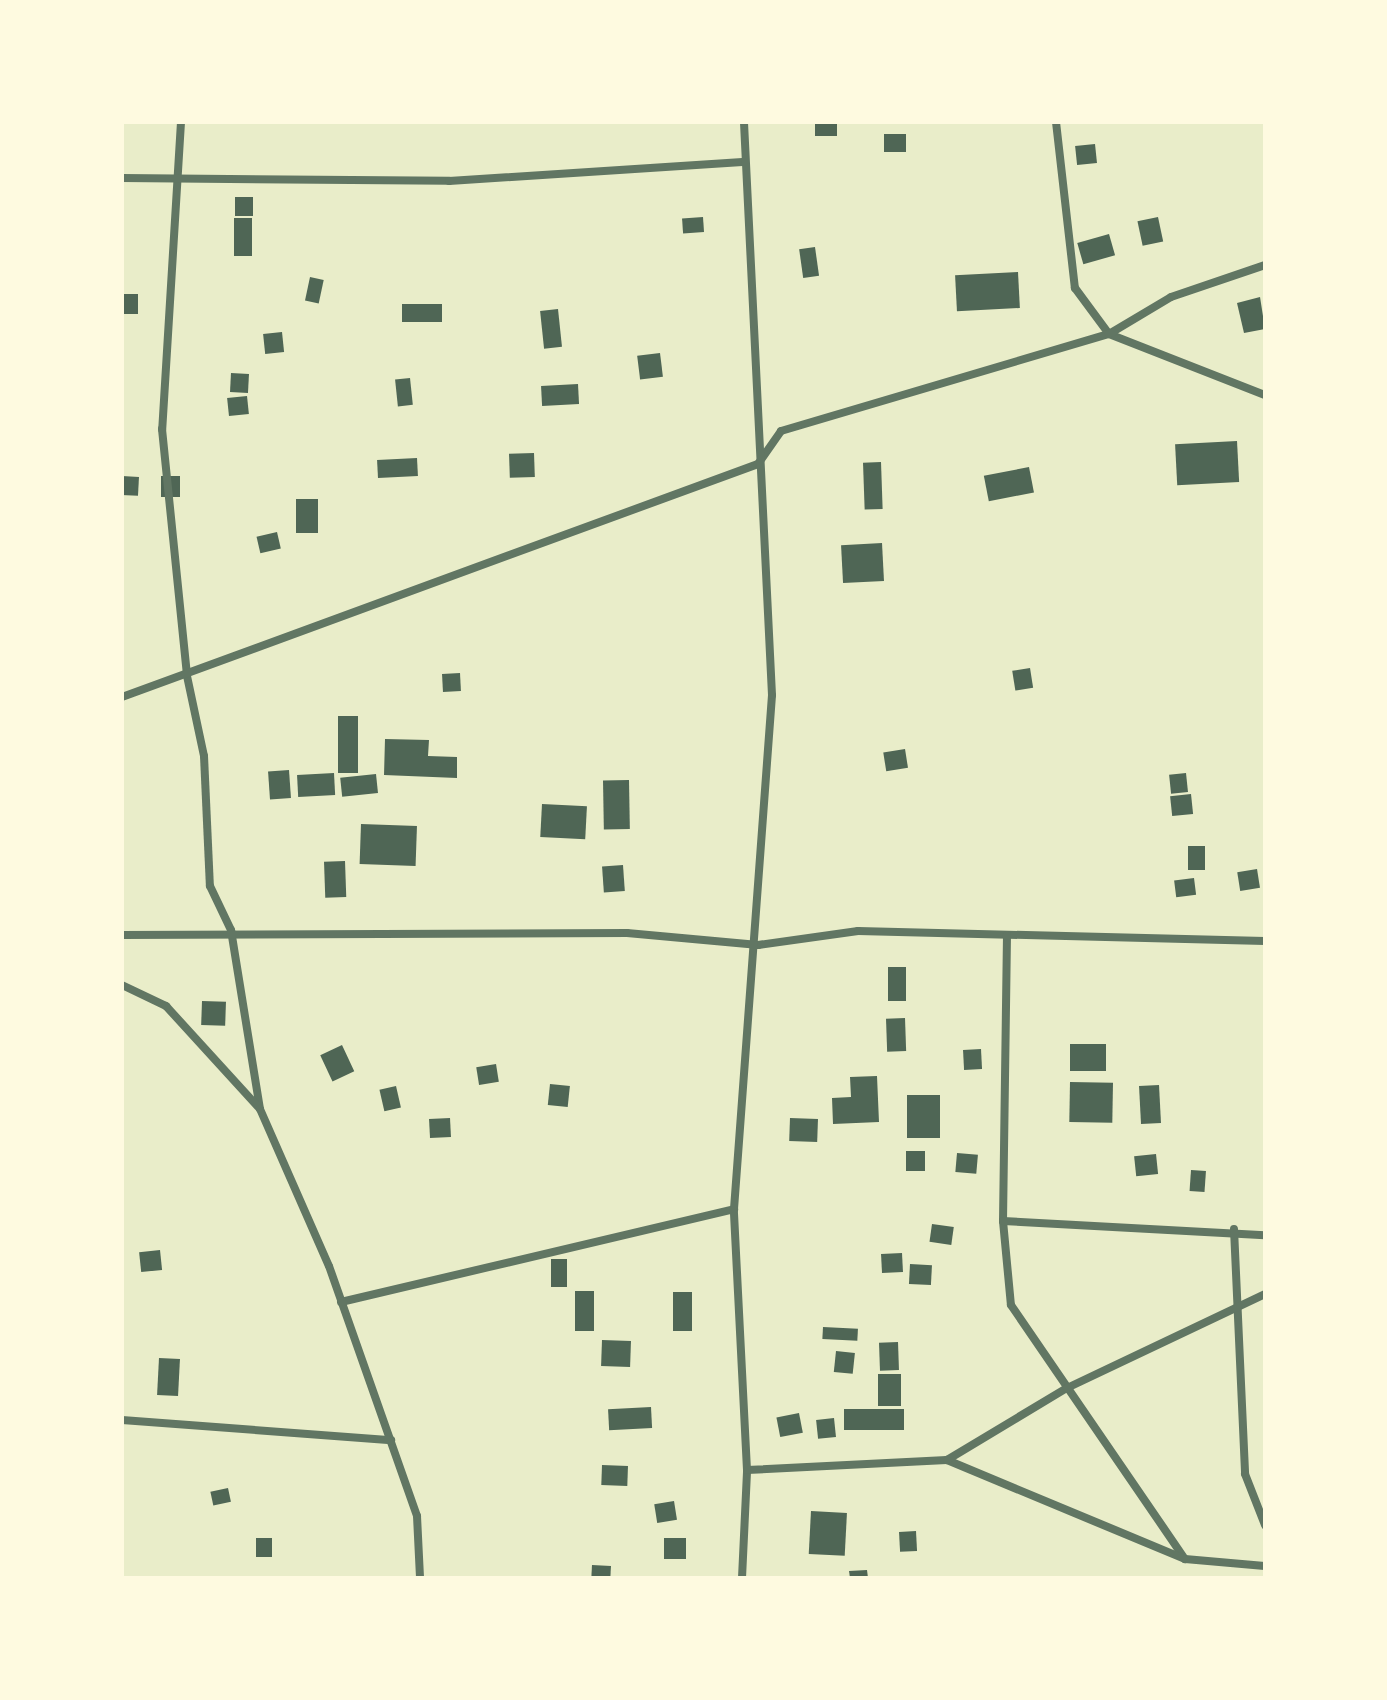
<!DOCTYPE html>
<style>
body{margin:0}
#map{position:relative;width:1387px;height:1700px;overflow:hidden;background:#e9edc9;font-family:Inter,sans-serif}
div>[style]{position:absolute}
.building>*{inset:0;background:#4f6655;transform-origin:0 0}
.minor>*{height:8px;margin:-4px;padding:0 4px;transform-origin:4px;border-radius:4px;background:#617663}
span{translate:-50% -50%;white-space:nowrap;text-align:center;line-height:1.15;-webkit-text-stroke:7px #fefae0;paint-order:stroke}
.frame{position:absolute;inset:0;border:124px solid #fefae0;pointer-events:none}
</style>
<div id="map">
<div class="building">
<i style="left:815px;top:122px;width:22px;height:14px"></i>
<i style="left:884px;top:134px;width:22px;height:18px"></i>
<i style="left:1095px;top:144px;width:19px;height:20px;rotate:84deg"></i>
<i style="left:235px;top:197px;width:18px;height:19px"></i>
<i style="left:703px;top:217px;width:15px;height:21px;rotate:86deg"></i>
<i style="left:1158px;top:217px;width:25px;height:21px;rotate:78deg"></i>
<i style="left:234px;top:218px;width:18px;height:38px"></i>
<i style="left:1109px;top:234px;width:22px;height:33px;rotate:74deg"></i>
<i style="left:815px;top:247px;width:29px;height:16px;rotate:82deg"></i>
<i style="left:1018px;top:272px;width:36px;height:63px;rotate:87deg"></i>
<i style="left:310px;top:277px;width:14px;height:24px;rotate:12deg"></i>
<i style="left:122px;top:294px;width:16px;height:20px"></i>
<i style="clip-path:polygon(1260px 297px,1265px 329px,1244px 333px,1237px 303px)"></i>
<i style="left:442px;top:304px;width:18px;height:40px;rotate:90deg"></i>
<i style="left:558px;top:309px;width:38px;height:18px;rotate:84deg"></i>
<i style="left:282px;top:332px;width:20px;height:19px;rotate:84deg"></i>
<i style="left:660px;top:353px;width:24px;height:23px;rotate:83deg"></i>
<i style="left:231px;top:373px;width:18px;height:19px;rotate:3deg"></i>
<i style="left:410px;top:378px;width:27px;height:15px;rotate:84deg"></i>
<i style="left:578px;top:384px;width:20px;height:37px;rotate:87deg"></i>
<i style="left:247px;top:396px;width:18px;height:20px;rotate:84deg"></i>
<i style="left:1237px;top:441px;width:41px;height:62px;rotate:87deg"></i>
<i style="left:534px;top:453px;width:24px;height:25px;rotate:88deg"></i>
<i style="left:417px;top:458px;width:18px;height:40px;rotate:87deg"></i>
<i style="left:881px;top:462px;width:47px;height:18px;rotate:88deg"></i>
<i style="left:1029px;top:467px;width:26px;height:46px;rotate:79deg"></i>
<i style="left:122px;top:476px;width:17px;height:19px;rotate:3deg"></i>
<i style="left:161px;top:476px;width:19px;height:21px"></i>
<i style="left:296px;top:499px;width:22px;height:34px"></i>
<i style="left:277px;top:532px;width:17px;height:21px;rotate:77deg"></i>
<i style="left:882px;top:543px;width:38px;height:41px;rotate:87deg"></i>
<i style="left:1030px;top:668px;width:20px;height:18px;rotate:81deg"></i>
<i style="left:460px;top:673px;width:18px;height:18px;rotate:87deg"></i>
<i style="left:338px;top:716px;width:20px;height:57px"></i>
<i style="clip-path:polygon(385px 739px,429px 740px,428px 756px,457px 757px,457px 778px,384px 775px)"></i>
<i style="left:905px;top:749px;width:19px;height:22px;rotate:81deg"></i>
<i style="left:289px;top:770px;width:28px;height:21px;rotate:86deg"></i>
<i style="left:334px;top:773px;width:22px;height:37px;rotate:87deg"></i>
<i style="left:1186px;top:773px;width:19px;height:17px;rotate:84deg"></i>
<i style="left:376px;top:774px;width:19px;height:36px;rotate:84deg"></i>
<i style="left:629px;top:780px;width:49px;height:26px;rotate:89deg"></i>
<i style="left:1191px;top:794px;width:20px;height:21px;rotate:84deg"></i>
<i style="left:542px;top:804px;width:45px;height:33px;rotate:3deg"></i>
<i style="left:361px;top:824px;width:56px;height:40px;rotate:2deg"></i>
<i style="left:1188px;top:846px;width:17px;height:24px"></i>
<i style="left:345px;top:861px;width:36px;height:21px;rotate:88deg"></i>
<i style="left:623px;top:865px;width:26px;height:21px;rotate:86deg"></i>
<i style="left:1257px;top:869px;width:19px;height:20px;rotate:81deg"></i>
<i style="left:1194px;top:878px;width:17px;height:20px;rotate:83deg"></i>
<i style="left:906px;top:967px;width:34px;height:18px;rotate:90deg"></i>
<i style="left:202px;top:1001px;width:24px;height:24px;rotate:2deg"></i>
<i style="left:905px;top:1018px;width:33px;height:19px;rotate:88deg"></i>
<i style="left:1070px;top:1044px;width:36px;height:27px"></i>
<i style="left:342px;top:1045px;width:29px;height:24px;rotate:65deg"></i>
<i style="left:981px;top:1049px;width:20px;height:18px;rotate:87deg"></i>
<i style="left:496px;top:1064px;width:18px;height:20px;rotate:81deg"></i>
<i style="clip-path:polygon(877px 1076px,879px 1122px,833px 1124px,832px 1098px,851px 1097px,850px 1077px)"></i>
<i style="left:1070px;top:1082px;width:43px;height:40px;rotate:1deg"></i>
<i style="left:550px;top:1084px;width:20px;height:21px;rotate:6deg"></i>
<i style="left:1159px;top:1085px;width:38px;height:20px;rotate:87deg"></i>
<i style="left:396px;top:1086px;width:22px;height:17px;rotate:77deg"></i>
<i style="left:907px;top:1095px;width:33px;height:43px"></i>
<i style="left:450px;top:1118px;width:19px;height:21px;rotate:87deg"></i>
<i style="left:790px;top:1118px;width:28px;height:23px;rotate:2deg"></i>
<i style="left:906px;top:1151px;width:19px;height:20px"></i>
<i style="left:957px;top:1153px;width:21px;height:19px;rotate:5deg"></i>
<i style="left:1156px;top:1154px;width:20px;height:22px;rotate:84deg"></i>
<i style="left:1191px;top:1170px;width:15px;height:21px;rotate:4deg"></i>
<i style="left:932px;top:1224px;width:22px;height:18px;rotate:8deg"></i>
<i style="left:160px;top:1250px;width:20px;height:21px;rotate:84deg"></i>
<i style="left:902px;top:1253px;width:19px;height:21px;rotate:87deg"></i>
<i style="left:551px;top:1259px;width:16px;height:28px"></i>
<i style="left:910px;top:1264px;width:22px;height:20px;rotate:3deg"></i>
<i style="left:575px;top:1291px;width:19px;height:40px"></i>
<i style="left:673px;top:1292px;width:19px;height:39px"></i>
<i style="left:823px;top:1327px;width:35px;height:12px;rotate:3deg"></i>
<i style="left:602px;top:1340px;width:29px;height:26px;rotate:2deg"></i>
<i style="left:898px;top:1342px;width:28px;height:19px;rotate:88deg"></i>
<i style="left:836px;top:1351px;width:19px;height:21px;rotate:6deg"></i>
<i style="left:159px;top:1358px;width:21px;height:37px;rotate:3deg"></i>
<i style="left:878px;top:1374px;width:23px;height:32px"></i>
<i style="left:651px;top:1407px;width:21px;height:43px;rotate:87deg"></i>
<i style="left:844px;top:1409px;width:60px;height:21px"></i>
<i style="left:799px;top:1413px;width:20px;height:23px;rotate:79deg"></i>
<i style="left:834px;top:1418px;width:19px;height:18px;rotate:84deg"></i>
<i style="left:602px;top:1465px;width:26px;height:20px;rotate:2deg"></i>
<i style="left:228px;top:1488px;width:14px;height:18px;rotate:78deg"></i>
<i style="left:674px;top:1501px;width:19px;height:20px;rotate:81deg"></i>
<i style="left:811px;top:1511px;width:36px;height:43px;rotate:3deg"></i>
<i style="left:916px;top:1531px;width:20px;height:17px;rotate:87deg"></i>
<i style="left:256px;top:1538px;width:16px;height:19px"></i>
<i style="left:664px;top:1538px;width:22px;height:21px"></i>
<i style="left:592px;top:1565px;width:19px;height:13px;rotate:3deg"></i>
<i style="clip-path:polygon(867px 1570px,868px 1578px,850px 1578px,849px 1571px)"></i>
</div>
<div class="minor">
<i style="left:181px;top:122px;width:308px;rotate:93.5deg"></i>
<i style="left:162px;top:429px;width:248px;rotate:84.2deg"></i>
<i style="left:187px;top:676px;width:82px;rotate:78deg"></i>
<i style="left:204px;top:756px;width:130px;rotate:87.4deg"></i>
<i style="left:210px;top:886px;width:49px;rotate:64.5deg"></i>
<i style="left:231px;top:930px;width:181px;rotate:80.8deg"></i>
<i style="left:1056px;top:122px;width:167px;rotate:83.5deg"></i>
<i style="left:1075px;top:288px;width:57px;rotate:53.5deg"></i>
<i style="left:1109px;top:334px;width:168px;rotate:21.4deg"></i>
<i style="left:122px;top:178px;width:327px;rotate:0.5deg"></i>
<i style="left:449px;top:181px;width:294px;rotate:-3.7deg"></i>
<i style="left:122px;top:697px;width:677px;rotate:-20.12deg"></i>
<i style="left:758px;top:464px;width:40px;rotate:-55.1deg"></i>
<i style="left:781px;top:431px;width:342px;rotate:-16.5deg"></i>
<i style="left:1109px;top:334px;width:72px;rotate:-30.8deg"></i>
<i style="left:1171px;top:297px;width:99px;rotate:-18.8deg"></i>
<i style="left:122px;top:935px;width:505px;rotate:-0.23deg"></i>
<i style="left:627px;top:933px;width:132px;rotate:5.2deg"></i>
<i style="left:758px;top:945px;width:101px;rotate:-8deg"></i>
<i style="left:858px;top:931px;width:407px;rotate:1.4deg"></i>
<i style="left:1007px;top:935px;width:286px;rotate:90.8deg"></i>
<i style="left:1003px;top:1221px;width:84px;rotate:84.6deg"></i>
<i style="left:1011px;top:1305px;width:308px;rotate:55.6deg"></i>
<i style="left:1185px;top:1559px;width:80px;rotate:5deg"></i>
<i style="left:122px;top:985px;width:49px;rotate:25.5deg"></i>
<i style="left:166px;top:1006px;width:139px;rotate:47.6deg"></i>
<i style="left:260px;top:1109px;width:171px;rotate:66.3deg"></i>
<i style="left:329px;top:1266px;width:265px;rotate:70.6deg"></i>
<i style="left:417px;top:1516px;width:62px;rotate:87.2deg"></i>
<i style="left:1003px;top:1221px;width:262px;rotate:3.1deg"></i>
<i style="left:1234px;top:1229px;width:245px;rotate:87.4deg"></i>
<i style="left:1245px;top:1474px;width:55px;rotate:68.6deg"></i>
<i style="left:341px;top:1302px;width:404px;rotate:-13.3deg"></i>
<i style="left:122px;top:1420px;width:270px;rotate:4.3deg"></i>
<i style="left:947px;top:1460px;width:256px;rotate:22.6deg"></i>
<i style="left:747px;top:1470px;width:200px;rotate:-2.9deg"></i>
<i style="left:947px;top:1460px;width:140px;rotate:-31deg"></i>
<i style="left:1067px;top:1388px;width:219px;rotate:-25.4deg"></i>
<i style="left:742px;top:1578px;width:108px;rotate:-87.3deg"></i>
<i style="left:747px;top:1470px;width:261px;rotate:-92.9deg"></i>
<i style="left:734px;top:1209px;width:515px;rotate:-85.77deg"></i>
<i style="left:772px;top:695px;width:574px;rotate:-92.8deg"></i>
</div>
<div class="frame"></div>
</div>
